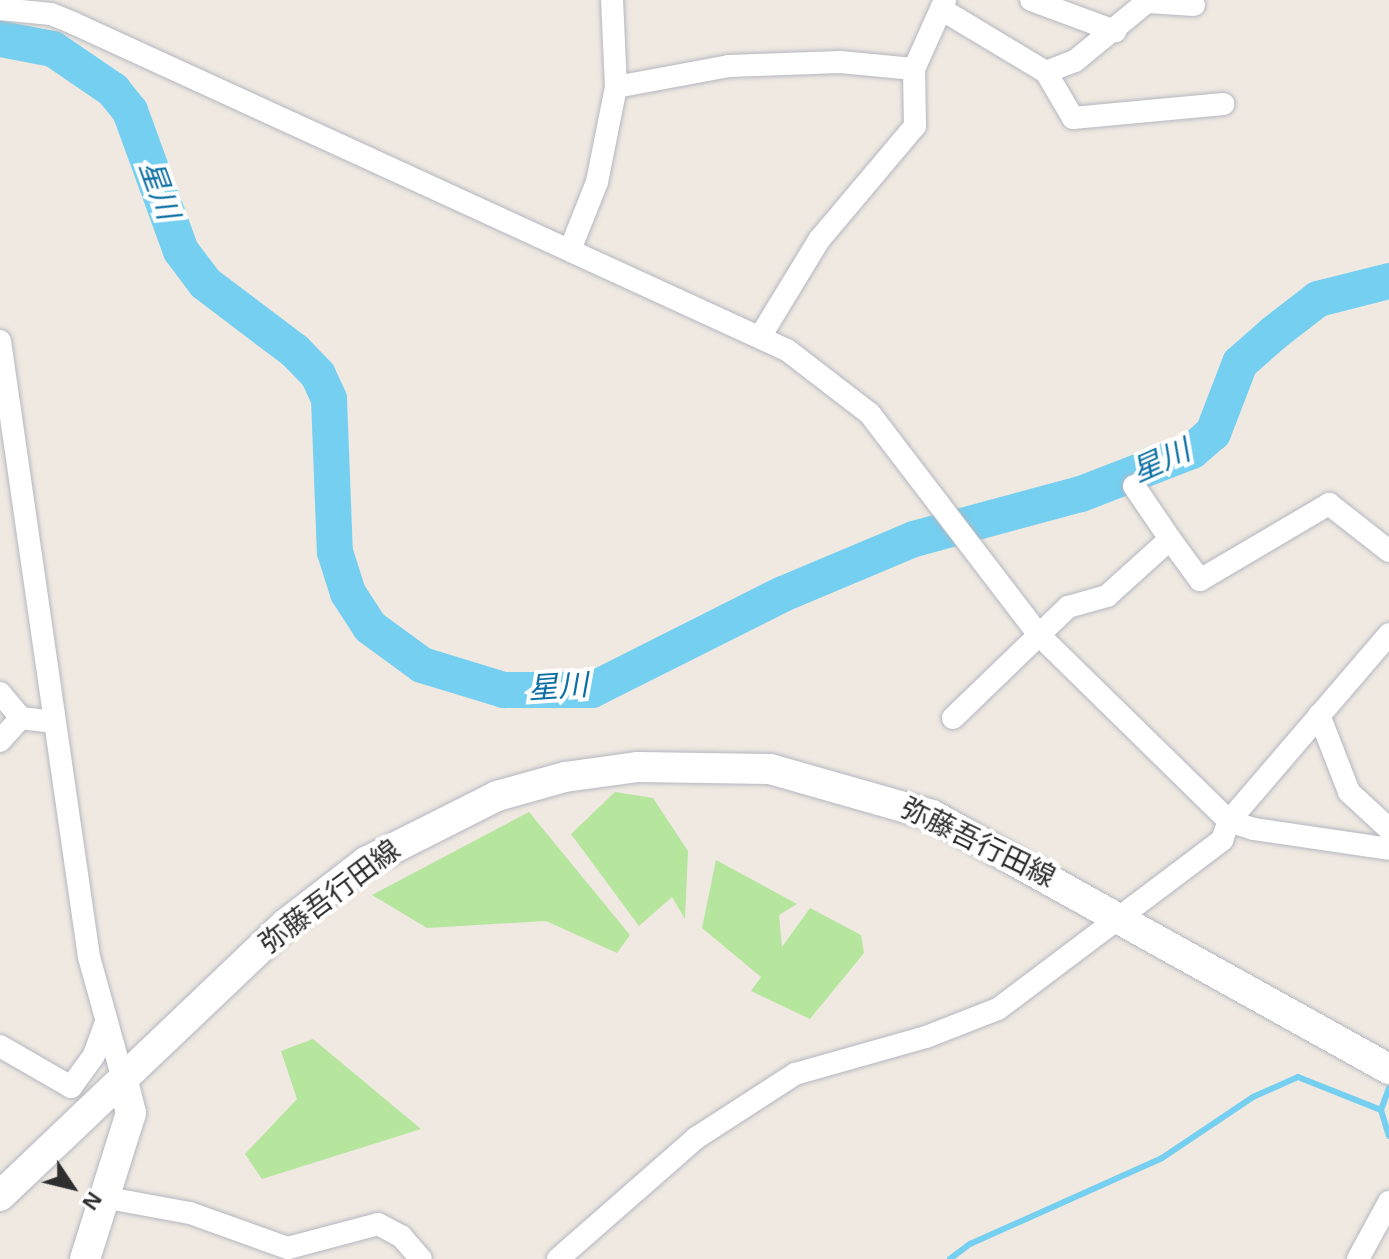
<!DOCTYPE html>
<meta charset="utf-8">
<style>
body{margin:0}
#map{position:relative;width:1389px;height:1259px;overflow:hidden;background:#efe9e1;font-family:Helvetica,"Noto Sans JP",sans-serif}
div>[style]{position:absolute}
.green>*{inset:0;background:#b6e59e}
.stream>*{height:6px;margin:-3px;padding:0 3px;transform-origin:3px;border-radius:3px;background:#75cff0}
.river>*{height:36px;margin:-18px;padding:0 18px;transform-origin:18px;border-radius:18px;background:#75cff0}
.roads{filter:drop-shadow(0 0 2px #b4b7c1) drop-shadow(0 0 2px #b4b7c1)}
.street>*{height:22px;margin:-11px;padding:0 11px;transform-origin:11px;border-radius:11px;background:#fff}
.secondary>*{height:30px;margin:-15px;padding:0 15px;transform-origin:15px;border-radius:15px;background:#fff}
span{translate:-50% -50%;white-space:nowrap;text-align:center;line-height:1.15;-webkit-text-stroke:8px #fff;paint-order:stroke}
.street-label{font-size:28px;color:#2e2e2e}
.water-label{font-size:30px;color:#0d6fa3;font-style:italic}
.north{position:absolute;left:32px;top:1147px;width:80px;height:80px;-webkit-text-stroke:6px #fff;paint-order:stroke;rotate:125deg;font-size:22px;font-weight:700;line-height:32px;text-align:center;color:#2e2e2e}
.north::after{content:'';display:block;margin:auto;width:28px;height:36px;background:#2e2e2e;clip-path:polygon(50% 0,100% 100%,50% 72%,0 100%)}
</style>
<div id="map">
<div class="green">
<i style="clip-path:polygon(615px 792px,653px 798px,688px 851px,685px 919px,672px 897px,639px 926px,571px 834px)"></i>
<i style="clip-path:polygon(529px 812px,630px 935px,617px 953px,546px 921px,427px 928px,372px 895px)"></i>
<i style="clip-path:polygon(716px 860px,797px 904px,779px 915px,782px 947px,810px 908px,861px 935px,864px 953px,810px 1019px,751px 991px,761px 977px,702px 928px)"></i>
<i style="clip-path:polygon(313px 1039px,421px 1129px,262px 1179px,245px 1154px,297px 1099px,281px 1051px)"></i>
</div>
<div class="stream">
<i style="left:1389px;top:1088px;width:23px;rotate:110deg"></i>
<i style="left:1381px;top:1110px;width:27px;rotate:73deg"></i>
<i style="left:950px;top:1259px;width:25px;rotate:-37deg"></i>
<i style="left:970px;top:1244px;width:210px;rotate:-24.1deg"></i>
<i style="left:1162px;top:1158px;width:110px;rotate:-33.8deg"></i>
<i style="left:1253px;top:1097px;width:49px;rotate:-24deg"></i>
<i style="left:1298px;top:1077px;width:89px;rotate:21.7deg"></i>
</div>
<div class="river">
<i style="left:0;top:39px;width:54px;rotate:10.7deg"></i>
<i style="left:53px;top:49px;width:73px;rotate:34.3deg"></i>
<i style="left:113px;top:90px;width:27px;rotate:51deg"></i>
<i style="left:130px;top:111px;width:149px;rotate:70deg"></i>
<i style="left:181px;top:251px;width:40px;rotate:53deg"></i>
<i style="left:205px;top:283px;width:113px;rotate:37.1deg"></i>
<i style="left:295px;top:351px;width:33px;rotate:46deg"></i>
<i style="left:318px;top:375px;width:26px;rotate:65deg"></i>
<i style="left:329px;top:399px;width:153px;rotate:87.8deg"></i>
<i style="left:335px;top:552px;width:43px;rotate:72.4deg"></i>
<i style="left:348px;top:593px;width:40px;rotate:57.1deg"></i>
<i style="left:370px;top:627px;width:64px;rotate:36.2deg"></i>
<i style="left:422px;top:665px;width:86px;rotate:17deg"></i>
<i style="left:504px;top:690px;width:88px"></i>
<i style="left:592px;top:690px;width:214px;rotate:-26.7deg"></i>
<i style="left:783px;top:594px;width:142px;rotate:-22.8deg"></i>
<i style="left:914px;top:539px;width:173px;rotate:-15.1deg"></i>
<i style="left:1081px;top:494px;width:119px;rotate:-21.2deg"></i>
<i style="left:1192px;top:451px;width:28px;rotate:-41deg"></i>
<i style="left:1213px;top:433px;width:75px;rotate:-68.9deg"></i>
<i style="left:1240px;top:363px;width:45px;rotate:-41.4deg"></i>
<i style="left:1274px;top:333px;width:56px;rotate:-37.7deg"></i>
<i style="left:1318px;top:299px;width:73px;rotate:-14.2deg"></i>
</div>
<div class="roads">
<div class="street">
<i style="left:1031px;top:0;width:90px;rotate:20.3deg"></i>
<i style="left:1148px;top:2px;width:46px;rotate:3.7deg"></i>
<i style="left:0;top:9px;width:51px;rotate:5.6deg"></i>
<i style="left:51px;top:14px;width:24px;rotate:22deg"></i>
<i style="left:73px;top:23px;width:785px;rotate:24.61deg"></i>
<i style="left:787px;top:350px;width:105px;rotate:37.6deg"></i>
<i style="left:870px;top:414px;width:278px;rotate:52.6deg"></i>
<i style="left:1039px;top:635px;width:266px;rotate:44.4deg"></i>
<i style="left:1229px;top:821px;width:26px;rotate:18deg"></i>
<i style="left:1254px;top:829px;width:136px;rotate:8.4deg"></i>
<i style="left:941px;top:9px;width:122px;rotate:31deg"></i>
<i style="left:1046px;top:72px;width:31px;rotate:-21deg"></i>
<i style="left:1075px;top:61px;width:96px;rotate:-39.5deg"></i>
<i style="left:1046px;top:72px;width:53px;rotate:59.6deg"></i>
<i style="left:1073px;top:118px;width:151px;rotate:-5.3deg"></i>
<i style="left:616px;top:87px;width:115px;rotate:-10.5deg"></i>
<i style="left:729px;top:66px;width:111px;rotate:-2.1deg"></i>
<i style="left:840px;top:62px;width:74px;rotate:5.4deg"></i>
<i style="left:914px;top:69px;width:76px;rotate:-65.8deg"></i>
<i style="left:570px;top:250px;width:73px;rotate:-68.3deg"></i>
<i style="left:597px;top:182px;width:97px;rotate:-78.7deg"></i>
<i style="left:616px;top:87px;width:87px;rotate:-92.6deg"></i>
<i style="left:760px;top:337px;width:114px;rotate:-58.7deg"></i>
<i style="left:819px;top:240px;width:149px;rotate:-49.9deg"></i>
<i style="left:915px;top:126px;width:57px;rotate:-91deg"></i>
<i style="left:0;top:341px;width:622px;rotate:81.78deg"></i>
<i style="left:89px;top:957px;width:128px;rotate:74.5deg"></i>
<i style="left:1134px;top:486px;width:64px;rotate:55.8deg"></i>
<i style="left:0;top:693px;width:33px;rotate:50deg"></i>
<i style="left:1319px;top:715px;width:83px;rotate:68.7deg"></i>
<i style="left:1349px;top:792px;width:54px;rotate:42.8deg"></i>
<i style="left:953px;top:718px;width:160px;rotate:-44deg"></i>
<i style="left:1068px;top:607px;width:41px;rotate:-15.8deg"></i>
<i style="left:1107px;top:596px;width:85px;rotate:-42.1deg"></i>
<i style="left:1170px;top:539px;width:51px;rotate:53.8deg"></i>
<i style="left:1200px;top:580px;width:150px;rotate:-30.5deg"></i>
<i style="left:1329px;top:504px;width:76px;rotate:38.1deg"></i>
<i style="left:0;top:741px;width:31px;rotate:-48deg"></i>
<i style="left:21px;top:718px;width:33px;rotate:7deg"></i>
<i style="left:0;top:1046px;width:82px;rotate:30deg"></i>
<i style="left:71px;top:1087px;width:39px;rotate:-54deg"></i>
<i style="left:94px;top:1055px;width:32px;rotate:-70deg"></i>
<i style="left:108px;top:1198px;width:83px;rotate:10.4deg"></i>
<i style="left:190px;top:1213px;width:104px;rotate:19.7deg"></i>
<i style="left:288px;top:1248px;width:93px;rotate:-14.9deg"></i>
<i style="left:378px;top:1224px;width:26px;rotate:28deg"></i>
<i style="left:401px;top:1236px;width:30px;rotate:49deg"></i>
<i style="left:558px;top:1259px;width:184px;rotate:-41.2deg"></i>
<i style="left:696px;top:1138px;width:118px;rotate:-32.9deg"></i>
<i style="left:795px;top:1074px;width:136px;rotate:-15.8deg"></i>
<i style="left:926px;top:1037px;width:77px;rotate:-21.3deg"></i>
<i style="left:998px;top:1009px;width:281px;rotate:-37deg"></i>
<i style="left:1222px;top:840px;width:20px;rotate:-70deg"></i>
<i style="left:1229px;top:821px;width:246px;rotate:-49.4deg"></i>
<i style="left:1358px;top:1259px;width:65px;rotate:-61.5deg"></i>
</div>
<div class="secondary">
<i style="left:0;top:1196px;width:396px;rotate:-43.6deg"></i>
<i style="left:287px;top:923px;width:100px;rotate:-37.7deg"></i>
<i style="left:366px;top:862px;width:147px;rotate:-26.7deg"></i>
<i style="left:497px;top:796px;width:71px;rotate:-15.6deg"></i>
<i style="left:565px;top:777px;width:74px;rotate:-7.8deg"></i>
<i style="left:638px;top:767px;width:132px;rotate:0.9deg"></i>
<i style="left:770px;top:769px;width:168px;rotate:15.9deg"></i>
<i style="left:932px;top:815px;width:523px;rotate:29.07deg"></i>
<i style="left:85px;top:1259px;width:153px;rotate:-72.5deg"></i>
<i style="left:131px;top:1113px;width:34px;rotate:-104deg"></i>
</div>
</div>
<div class="street-label">
<span style="left:978px;top:843px;rotate:26deg">弥藤吾行田線</span>
<span style="left:330px;top:897px;rotate:-37deg">弥藤吾行田線</span>
</div>
<div class="water-label">
<span style="left:159px;top:190px;rotate:70deg">星川</span>
<span style="left:1161px;top:461px;rotate:-24deg">星川</span>
<span style="left:558px;top:687px;rotate:-4deg">星川</span>
</div>
<div class="north">N</div>
</div>
